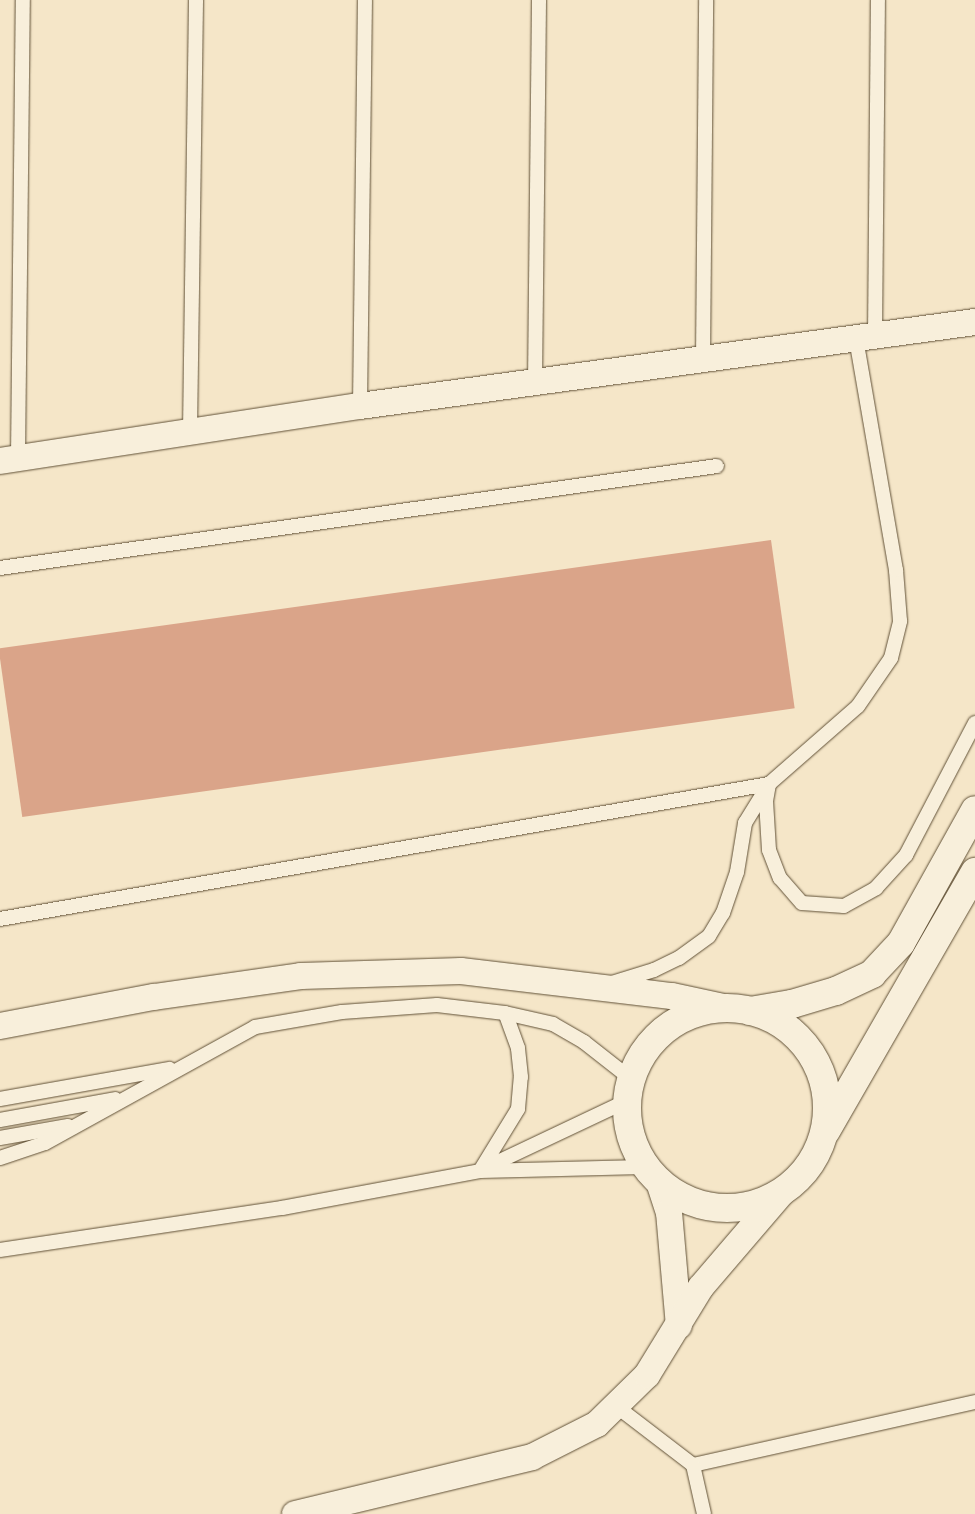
<!DOCTYPE html>
<style>
body{margin:0}
#map{position:relative;width:975px;height:1514px;overflow:hidden;background:#f5e6c8;font-family:Alegreya,serif}
div>[style]{position:absolute}
.building>*{inset:0;background:#daa489;transform-origin:0 0}
.roads{filter:drop-shadow(0 0 1px #615137) drop-shadow(0 0 1px #615137)}
.lane>*{height:14px;margin:-7px;padding:0 7px;transform-origin:7px;border-radius:7px;background:#f8efdb}
.street>*{height:26px;margin:-13px;padding:0 13px;transform-origin:13px;border-radius:13px;background:#f8efdb}
.secondary>*{height:28px;margin:-14px;padding:0 14px;transform-origin:14px;border-radius:14px;background:#f8efdb}
.secondary>.ring{margin:-14px;padding:0;box-sizing:content-box;background:none;border:28px solid #f8efdb;border-radius:50%}
span{translate:-50% -50%;white-space:nowrap;text-align:center;line-height:1.15;-webkit-text-stroke:5px #f8efdb;paint-order:stroke}
</style>
<div id="map">
<div class="building">
<i style="left:771px;top:540px;width:170px;height:780px;rotate:82deg"></i>
</div>
<div class="roads">
<div class="lane">
<i style="left:875px;top:336px;width:336px;rotate:-89.5deg"></i>
<i style="left:703px;top:360px;width:360px;rotate:-89.5deg"></i>
<i style="left:535px;top:383px;width:383px;rotate:-89.4deg"></i>
<i style="left:360px;top:406px;width:406px;rotate:-89.3deg"></i>
<i style="left:190px;top:431px;width:431px;rotate:-89.2deg"></i>
<i style="left:18px;top:458px;width:458px;rotate:-89.4deg"></i>
<i style="left:0;top:568px;width:724px;rotate:-8.1deg"></i>
<i style="left:0;top:919px;width:781px;rotate:-9.96deg"></i>
<i style="left:769px;top:784px;width:118px;rotate:-41.2deg"></i>
<i style="left:858px;top:706px;width:58px;rotate:-55.5deg"></i>
<i style="left:891px;top:658px;width:38px;rotate:-76deg"></i>
<i style="left:900px;top:621px;width:51px;rotate:-94.5deg"></i>
<i style="left:896px;top:570px;width:234px;rotate:-99.8deg"></i>
<i style="left:612px;top:983px;width:44px;rotate:-17.2deg"></i>
<i style="left:654px;top:970px;width:28px;rotate:-26deg"></i>
<i style="left:679px;top:958px;width:37px;rotate:-36deg"></i>
<i style="left:709px;top:936px;width:27px;rotate:-59deg"></i>
<i style="left:723px;top:913px;width:43px;rotate:-71.1deg"></i>
<i style="left:737px;top:872px;width:50px;rotate:-80.7deg"></i>
<i style="left:745px;top:823px;width:46px;rotate:-58.4deg"></i>
<i style="left:769px;top:784px;width:17px;rotate:100deg"></i>
<i style="left:766px;top:801px;width:49px;rotate:86.5deg"></i>
<i style="left:769px;top:850px;width:30px;rotate:69deg"></i>
<i style="left:780px;top:878px;width:33px;rotate:49deg"></i>
<i style="left:802px;top:903px;width:42px;rotate:4.1deg"></i>
<i style="left:844px;top:906px;width:37px;rotate:-29deg"></i>
<i style="left:876px;top:888px;width:45px;rotate:-47.7deg"></i>
<i style="left:906px;top:855px;width:149px;rotate:-62.4deg"></i>
<i style="left:0;top:1099px;width:172px;rotate:-10.1deg"></i>
<i style="left:0;top:1120px;width:117px;rotate:-10.3deg"></i>
<i style="left:0;top:1138px;width:69px;rotate:-10deg"></i>
<i style="left:0;top:1158px;width:47px;rotate:-18.4deg"></i>
<i style="left:45px;top:1143px;width:240px;rotate:-28.9deg"></i>
<i style="left:255px;top:1027px;width:88px;rotate:-9.8deg"></i>
<i style="left:342px;top:1012px;width:95px;rotate:-4.2deg"></i>
<i style="left:437px;top:1005px;width:68px;rotate:6.7deg"></i>
<i style="left:505px;top:1013px;width:49px;rotate:12.9deg"></i>
<i style="left:553px;top:1024px;width:36px;rotate:30deg"></i>
<i style="left:584px;top:1042px;width:60px;rotate:38.2deg"></i>
<i style="left:485px;top:1168px;width:157px;rotate:-25.3deg"></i>
<i style="left:480px;top:1171px;width:73px;rotate:-58.5deg"></i>
<i style="left:518px;top:1109px;width:32px;rotate:-85deg"></i>
<i style="left:521px;top:1077px;width:29px;rotate:-96deg"></i>
<i style="left:518px;top:1048px;width:37px;rotate:-110deg"></i>
<i style="left:0;top:1250px;width:285px;rotate:-8.5deg"></i>
<i style="left:282px;top:1208px;width:201px;rotate:-10.6deg"></i>
<i style="left:480px;top:1171px;width:163px;rotate:-1.4deg"></i>
<i style="left:616px;top:1406px;width:97px;rotate:37.5deg"></i>
<i style="left:693px;top:1465px;width:289px;rotate:-12.6deg"></i>
<i style="left:693px;top:1465px;width:50px;rotate:77.3deg"></i>
</div>
<div class="street">
<i style="left:0;top:461px;width:364px;rotate:-8.7deg"></i>
<i style="left:360px;top:406px;width:621px;rotate:-7.78deg"></i>
<i style="left:0;top:1026px;width:157px;rotate:-10.7deg"></i>
<i style="left:154px;top:997px;width:148px;rotate:-8.1deg"></i>
<i style="left:301px;top:976px;width:160px;rotate:-1.8deg"></i>
<i style="left:461px;top:971px;width:212px;rotate:6.8deg"></i>
<i style="left:672px;top:996px;width:57px;rotate:12.1deg"></i>
<i style="left:659px;top:1182px;width:32px;rotate:72deg"></i>
<i style="left:669px;top:1212px;width:114px;rotate:85deg"></i>
<i style="left:295px;top:1514px;width:244px;rotate:-13.5deg"></i>
<i style="left:532px;top:1457px;width:73px;rotate:-26.9deg"></i>
<i style="left:597px;top:1424px;width:70px;rotate:-44.4deg"></i>
<i style="left:647px;top:1375px;width:103px;rotate:-58.5deg"></i>
<i style="left:701px;top:1287px;width:128px;rotate:-49.4deg"></i>
</div>
<div class="secondary">
<i class="ring" style="left:627px;top:1008px;width:172px;height:172px"></i>
<i style="left:750px;top:1011px;width:43px;rotate:-9.5deg"></i>
<i style="left:792px;top:1004px;width:46px;rotate:-16.5deg"></i>
<i style="left:836px;top:991px;width:40px;rotate:-25deg"></i>
<i style="left:872px;top:974px;width:42px;rotate:-46.9deg"></i>
<i style="left:901px;top:943px;width:152px;rotate:-60.9deg"></i>
<i style="left:826px;top:1131px;width:299px;rotate:-60.1deg"></i>
</div>
</div>
</div>
